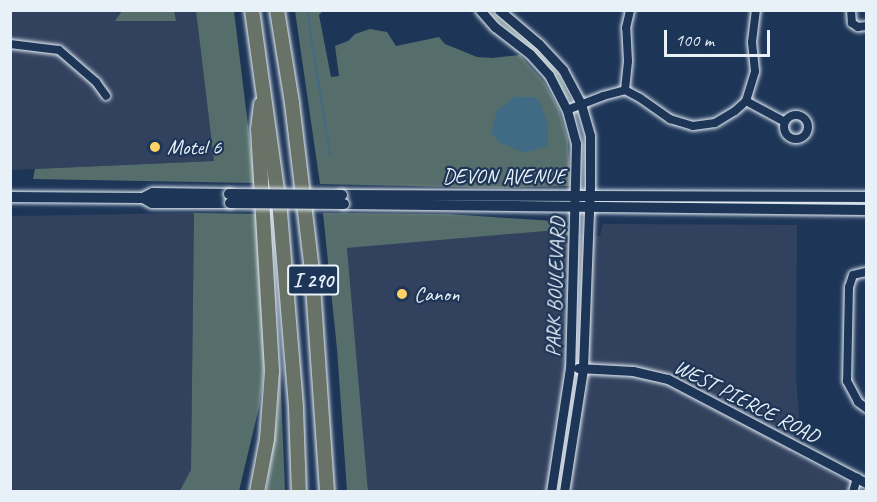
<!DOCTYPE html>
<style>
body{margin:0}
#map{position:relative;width:877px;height:502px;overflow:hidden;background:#1d3557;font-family:Caveat,sans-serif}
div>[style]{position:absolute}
.built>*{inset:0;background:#32415e}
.green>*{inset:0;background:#566e6b}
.water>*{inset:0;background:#3f6b85}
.stream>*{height:2px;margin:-1px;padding:0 1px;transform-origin:1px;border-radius:1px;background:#3f6b85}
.roads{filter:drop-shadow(0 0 2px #e8f1f8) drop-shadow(0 0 2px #e8f1f8)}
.minor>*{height:8px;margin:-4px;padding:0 4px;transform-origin:4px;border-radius:4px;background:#1d3557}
.minor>.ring{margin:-4px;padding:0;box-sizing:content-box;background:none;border:8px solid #1d3557;border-radius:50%}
.tertiary>*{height:9px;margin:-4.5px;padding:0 4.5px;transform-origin:4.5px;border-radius:4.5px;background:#1d3557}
.secondary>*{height:10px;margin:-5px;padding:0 5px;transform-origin:5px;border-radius:5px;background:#1d3557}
.motorway>*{height:14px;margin:-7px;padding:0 7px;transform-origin:7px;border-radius:7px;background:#697266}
.bridges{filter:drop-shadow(0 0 2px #e8f1f8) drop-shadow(0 0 2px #e8f1f8)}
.secondary-bridge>*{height:10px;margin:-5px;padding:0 5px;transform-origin:5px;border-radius:5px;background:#1d3557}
.dots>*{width:16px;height:16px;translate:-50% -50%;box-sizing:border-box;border:3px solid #1d3557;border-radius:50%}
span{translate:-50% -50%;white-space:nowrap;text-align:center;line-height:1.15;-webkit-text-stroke:4.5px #1d3557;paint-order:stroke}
.shield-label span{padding:2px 4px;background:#1d3557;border:2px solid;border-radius:4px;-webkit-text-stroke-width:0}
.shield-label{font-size:20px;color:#e8f1f8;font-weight:700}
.poi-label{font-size:21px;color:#e8f1f8}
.left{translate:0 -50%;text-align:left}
.street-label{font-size:21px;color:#e8f1f8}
.frame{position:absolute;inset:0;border:12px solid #e8f1f8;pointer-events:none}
.scale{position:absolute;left:664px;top:30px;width:106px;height:27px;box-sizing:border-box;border:3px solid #e8f1f8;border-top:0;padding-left:8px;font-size:18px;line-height:21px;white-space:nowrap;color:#e8f1f8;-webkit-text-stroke:4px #1d3557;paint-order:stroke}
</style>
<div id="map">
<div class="built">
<i style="clip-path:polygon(10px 11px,122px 11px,116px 21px,175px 21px,175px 11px,196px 11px,214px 161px,11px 170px)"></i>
<i style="clip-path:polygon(194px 213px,191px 471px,179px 491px,11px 492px,11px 216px)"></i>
<i style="clip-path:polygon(603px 224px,797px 225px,796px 378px,800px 428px,790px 452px,866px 491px,368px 491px,347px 248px,546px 231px,600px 236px)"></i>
</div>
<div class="green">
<i style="clip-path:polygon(174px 10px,176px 21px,115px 21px,122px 11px)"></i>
<i style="clip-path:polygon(196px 11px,234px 11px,255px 183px,33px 179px,35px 169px,214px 161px)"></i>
<i style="clip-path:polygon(295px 11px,323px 11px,319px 15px,331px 77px,339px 76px,335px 46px,348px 41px,355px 34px,370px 29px,387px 32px,396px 46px,439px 37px,445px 44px,477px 57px,492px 58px,520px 55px,544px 82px,559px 109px,568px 140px,570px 186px,498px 188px,320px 184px)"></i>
<i style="clip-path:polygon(485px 11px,492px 11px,535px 46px,558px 72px,571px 100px,567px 99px,538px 56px)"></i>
<i style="clip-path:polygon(194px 213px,258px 214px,265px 363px,259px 407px,239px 491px,179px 492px,191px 470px)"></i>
<i style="clip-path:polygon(323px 213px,448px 214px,553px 221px,556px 218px,564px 221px,568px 227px,569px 235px,546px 231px,347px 248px,368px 491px,347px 491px,337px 349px)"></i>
<i style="clip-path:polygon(280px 367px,285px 491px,266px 491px,277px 418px)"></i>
</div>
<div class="water">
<i style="clip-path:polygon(515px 97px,535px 97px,541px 105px,548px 126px,548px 145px,524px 153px,499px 142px,491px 132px,497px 111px)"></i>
</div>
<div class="stream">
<i style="left:307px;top:10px;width:147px;rotate:81deg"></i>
</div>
<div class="roads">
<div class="minor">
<i style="left:851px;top:10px;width:13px;rotate:86deg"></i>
<i style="left:852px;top:23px;width:7px;rotate:34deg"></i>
<i style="left:858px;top:27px;width:8px;rotate:-7deg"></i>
<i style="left:10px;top:44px;width:49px;rotate:7deg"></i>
<i style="left:59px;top:50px;width:49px;rotate:40.9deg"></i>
<i style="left:96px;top:82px;width:17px;rotate:54deg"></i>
<i style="left:625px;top:90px;width:29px;rotate:-84deg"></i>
<i style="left:628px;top:61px;width:33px;rotate:-93deg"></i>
<i style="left:626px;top:28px;width:18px;rotate:-77deg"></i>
<i style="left:746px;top:101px;width:44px;rotate:28.3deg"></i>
<i style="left:567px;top:110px;width:39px;rotate:-21deg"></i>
<i style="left:603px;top:96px;width:23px;rotate:-15deg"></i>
<i style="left:625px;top:90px;width:17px;rotate:28deg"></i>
<i style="left:640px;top:98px;width:37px;rotate:35deg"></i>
<i style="left:670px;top:119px;width:24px;rotate:17deg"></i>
<i style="left:693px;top:126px;width:22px;rotate:-8deg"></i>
<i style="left:715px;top:123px;width:23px;rotate:-31deg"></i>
<i style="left:735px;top:111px;width:15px;rotate:-42deg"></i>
<i style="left:746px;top:101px;width:31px;rotate:-73deg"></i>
<i style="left:755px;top:71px;width:29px;rotate:-96deg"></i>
<i style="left:752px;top:42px;width:32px;rotate:-83deg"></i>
<i class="ring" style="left:784px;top:115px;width:16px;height:16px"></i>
<i style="left:866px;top:272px;width:13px;rotate:167deg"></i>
<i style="left:853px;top:275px;width:13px;rotate:108deg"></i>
<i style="left:849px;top:287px;width:94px;rotate:91.2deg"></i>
<i style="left:847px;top:381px;width:24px;rotate:62deg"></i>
<i style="left:858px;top:402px;width:10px;rotate:37deg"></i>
<i style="left:853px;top:492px;width:15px;rotate:-74deg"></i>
</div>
<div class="tertiary">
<i style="left:480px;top:10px;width:23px;rotate:49deg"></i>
<i style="left:495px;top:27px;width:44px;rotate:37.6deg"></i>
<i style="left:530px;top:54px;width:28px;rotate:48deg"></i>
<i style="left:549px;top:75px;width:39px;rotate:63deg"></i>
<i style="left:567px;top:110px;width:34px;rotate:75deg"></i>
<i style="left:576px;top:143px;width:225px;rotate:91.5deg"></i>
<i style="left:570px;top:368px;width:125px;rotate:98.7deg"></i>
<i style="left:499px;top:10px;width:52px;rotate:40.4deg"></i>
<i style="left:539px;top:44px;width:35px;rotate:47deg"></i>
<i style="left:563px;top:70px;width:38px;rotate:62deg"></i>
<i style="left:581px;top:104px;width:33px;rotate:74deg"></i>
<i style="left:590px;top:136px;width:50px;rotate:90deg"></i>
<i style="left:590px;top:186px;width:183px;rotate:92.2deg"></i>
<i style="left:583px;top:369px;width:124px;rotate:98.8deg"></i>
<i style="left:578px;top:368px;width:55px;rotate:3.1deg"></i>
<i style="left:633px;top:371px;width:36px;rotate:13deg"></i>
<i style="left:668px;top:379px;width:224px;rotate:27.7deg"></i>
</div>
<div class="secondary">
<i style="left:342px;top:195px;width:524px;rotate:0.22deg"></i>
<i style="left:10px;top:197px;width:133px;rotate:0.4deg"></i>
<i style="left:143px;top:198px;width:10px;rotate:29deg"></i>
<i style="left:152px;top:203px;width:78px"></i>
<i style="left:143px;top:198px;width:11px;rotate:-27deg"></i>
<i style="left:153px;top:193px;width:76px;rotate:0.8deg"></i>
<i style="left:344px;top:204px;width:522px;rotate:0.66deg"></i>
</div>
<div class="motorway">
<i style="left:252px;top:10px;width:204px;rotate:82.1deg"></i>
<i style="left:280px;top:212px;width:197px;rotate:85.3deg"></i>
<i style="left:296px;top:408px;width:84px;rotate:88deg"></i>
<i style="left:277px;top:10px;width:94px;rotate:80.8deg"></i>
<i style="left:292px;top:103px;width:169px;rotate:83.2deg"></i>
<i style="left:312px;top:271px;width:222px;rotate:86.1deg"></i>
<i style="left:257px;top:492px;width:54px;rotate:-79.3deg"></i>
<i style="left:267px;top:439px;width:68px;rotate:-85.8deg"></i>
<i style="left:272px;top:371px;width:242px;rotate:-93.3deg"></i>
<i style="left:258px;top:129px;width:25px;rotate:-83deg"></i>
</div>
</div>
<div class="bridges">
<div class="secondary-bridge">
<i style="left:229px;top:194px;width:113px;rotate:0.5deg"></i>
<i style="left:230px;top:203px;width:114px;rotate:0.5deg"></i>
</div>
</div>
<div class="dots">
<i style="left:155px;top:147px;background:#ffd166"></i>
<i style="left:402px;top:294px;background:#ffd166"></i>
</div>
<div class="shield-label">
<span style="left:313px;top:280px">I 290</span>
</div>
<div class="poi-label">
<span class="left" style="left:167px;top:147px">Motel 6</span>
<span class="left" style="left:414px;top:294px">Canon</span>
</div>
<div class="street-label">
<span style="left:504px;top:176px">DEVON AVENUE</span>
<span style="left:555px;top:287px;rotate:-88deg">PARK BOULEVARD</span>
<span style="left:747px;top:401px;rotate:27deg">WEST PIERCE ROAD</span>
</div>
<div class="frame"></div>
<div class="scale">100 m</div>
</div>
